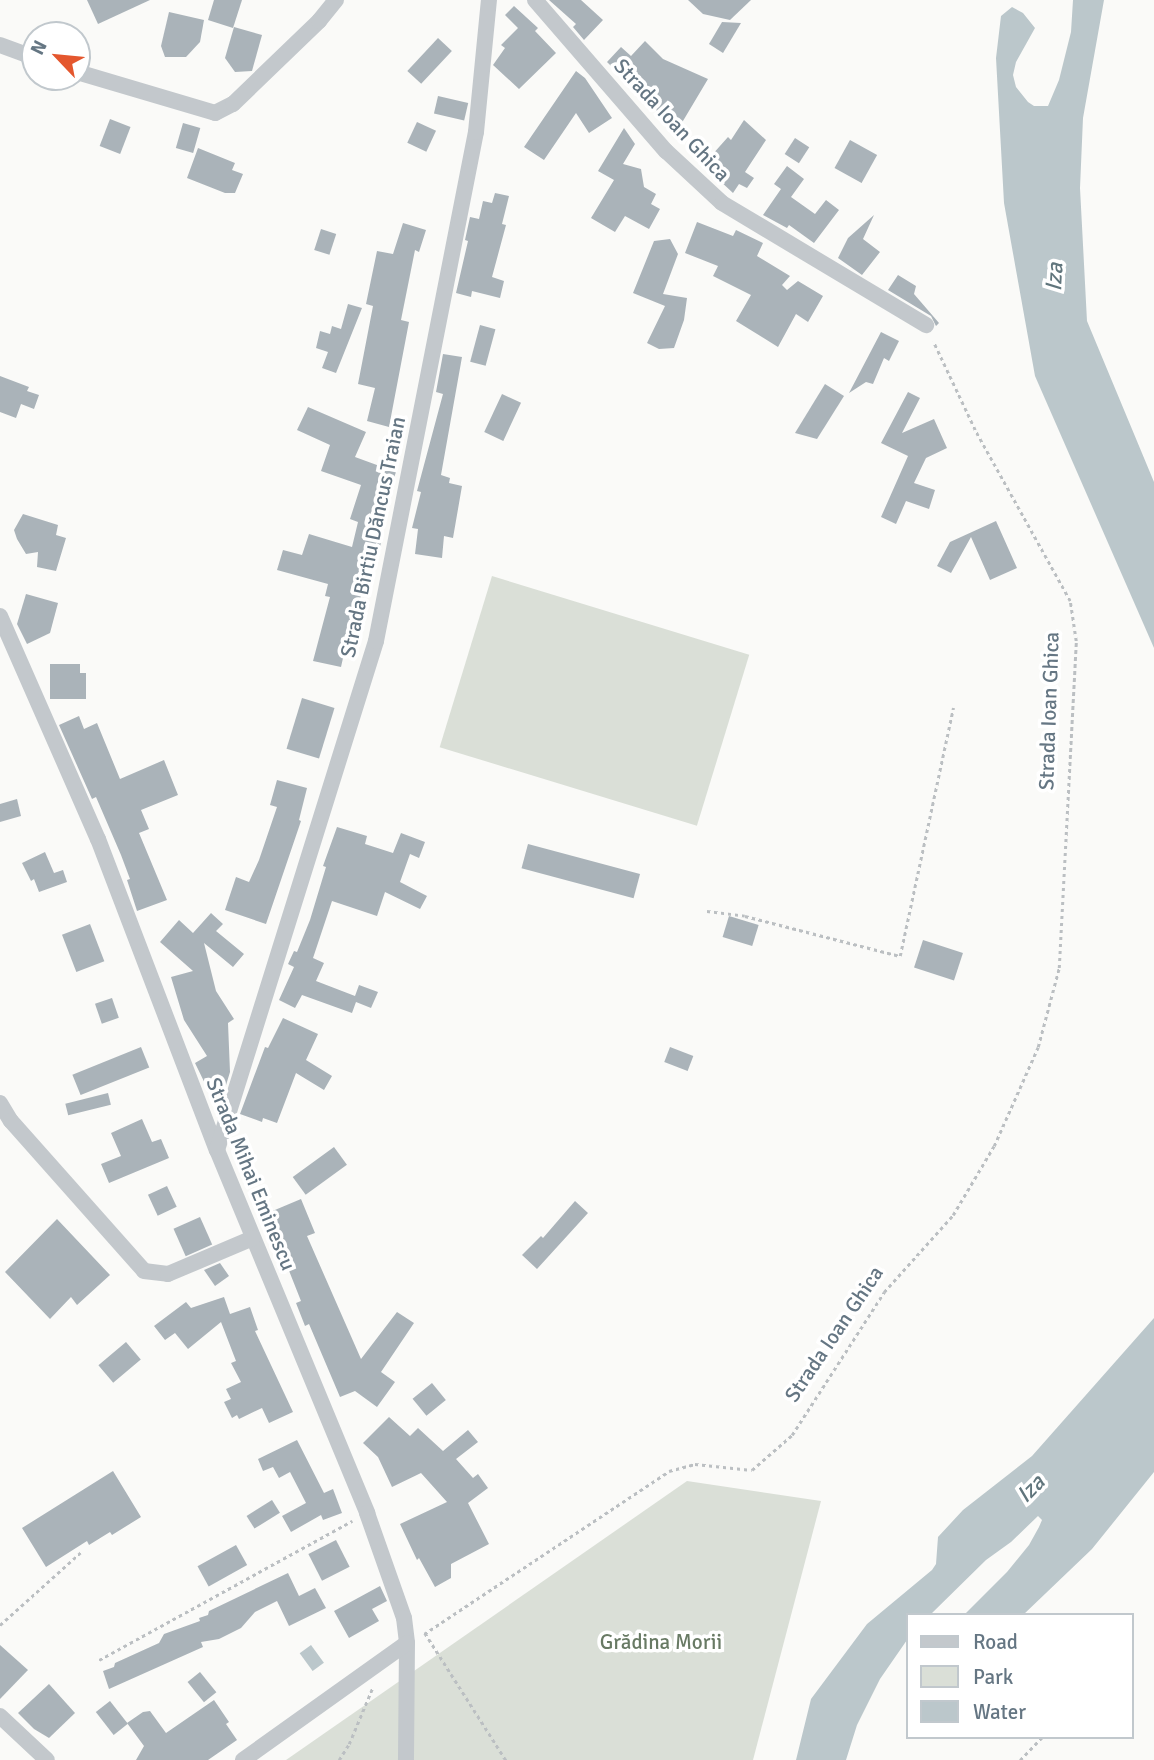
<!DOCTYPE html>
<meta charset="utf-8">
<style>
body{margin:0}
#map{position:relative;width:1154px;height:1760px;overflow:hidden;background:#fafaf8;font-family:Signika,sans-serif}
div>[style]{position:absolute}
.green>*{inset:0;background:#dadfd7;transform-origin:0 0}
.water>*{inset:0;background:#bbc7cb;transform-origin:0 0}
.building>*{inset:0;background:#aab3b9;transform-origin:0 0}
.path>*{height:2.5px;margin-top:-1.25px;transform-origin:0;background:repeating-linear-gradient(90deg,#bbbfc2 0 3.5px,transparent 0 7px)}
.minor>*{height:16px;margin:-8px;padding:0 8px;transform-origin:8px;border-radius:8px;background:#c3c8cc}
span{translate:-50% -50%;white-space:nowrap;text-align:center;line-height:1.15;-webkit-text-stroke:7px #fff;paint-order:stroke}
.street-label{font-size:21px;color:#657683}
.park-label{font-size:21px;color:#687a64}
.water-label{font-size:23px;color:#60757c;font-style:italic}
.legend{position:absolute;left:906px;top:1613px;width:228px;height:126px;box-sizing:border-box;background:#fff;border:2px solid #c1c8cd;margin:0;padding:9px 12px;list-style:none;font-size:21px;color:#657683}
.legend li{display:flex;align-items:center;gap:14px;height:35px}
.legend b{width:35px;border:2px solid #c1c8cd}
.north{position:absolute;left:21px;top:21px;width:70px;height:70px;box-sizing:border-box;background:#fff;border:2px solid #c1c8cd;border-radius:50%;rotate:296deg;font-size:19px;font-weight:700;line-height:28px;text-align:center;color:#657683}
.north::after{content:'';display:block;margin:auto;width:24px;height:32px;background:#e4572e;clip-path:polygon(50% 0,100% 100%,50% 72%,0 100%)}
</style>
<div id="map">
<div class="green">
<i style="left:492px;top:576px;width:269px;height:179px;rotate:17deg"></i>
<i style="clip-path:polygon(687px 1481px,821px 1501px,753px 1760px,286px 1760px)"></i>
</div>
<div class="water">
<i style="clip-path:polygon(1073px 0,1104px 0,1083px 118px,1080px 188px,1087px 321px,1154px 482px,1154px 648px,1035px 376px,1004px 203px,996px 58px,1001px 16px,1012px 7px,1023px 13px,1035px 28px,1016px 62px,1013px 75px,1016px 87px,1028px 102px,1034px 106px,1048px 106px,1059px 80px,1071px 32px)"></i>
<i style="clip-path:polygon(1154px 1318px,1154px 1472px,1092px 1549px,1023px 1615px,964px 1615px,1007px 1572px,1029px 1545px,1039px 1527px,1042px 1520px,1038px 1516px,1011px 1542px,986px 1560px,930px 1615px,907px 1615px,907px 1640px,880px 1679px,857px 1725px,846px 1760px,796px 1760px,811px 1699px,867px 1624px,932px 1570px,936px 1564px,938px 1537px,963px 1510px,1032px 1456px)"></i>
<i style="left:311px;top:1645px;width:22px;height:14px;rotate:54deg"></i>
</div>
<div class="building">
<i style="clip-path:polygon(87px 0,150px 0,98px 24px)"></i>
<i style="clip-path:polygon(214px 0,242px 0,233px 28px,208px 20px)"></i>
<i style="clip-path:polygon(549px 0,581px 0,603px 20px,584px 40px,573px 27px,576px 24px)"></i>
<i style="clip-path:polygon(688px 0,751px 0,730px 20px,703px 14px)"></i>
<i style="clip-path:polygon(514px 6px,538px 28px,535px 31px,556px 53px,519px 89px,493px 65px,505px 48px,501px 45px,518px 28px,505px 15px)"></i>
<i style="clip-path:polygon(169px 12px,204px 20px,200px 42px,186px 57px,165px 57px,161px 46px)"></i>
<i style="clip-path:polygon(722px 22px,741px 23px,723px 53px,709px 44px)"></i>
<i style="clip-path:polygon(234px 27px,262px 35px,252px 71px,235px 72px,225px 58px)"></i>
<i style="left:438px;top:38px;width:19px;height:45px;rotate:43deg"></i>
<i style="clip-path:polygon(645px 41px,663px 59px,708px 79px,677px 131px,607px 62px,621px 47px,631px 56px)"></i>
<i style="clip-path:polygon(576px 71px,585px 78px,612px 118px,589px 133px,576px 113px,544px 160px,524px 147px)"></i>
<i style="left:438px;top:96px;width:31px;height:18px;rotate:13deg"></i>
<i style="left:110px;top:119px;width:22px;height:29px;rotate:21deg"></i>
<i style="clip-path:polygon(744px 120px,766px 140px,745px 172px,754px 178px,747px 188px,739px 184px,733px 193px,703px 165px,728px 137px,731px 140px)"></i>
<i style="left:417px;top:122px;width:21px;height:23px;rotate:25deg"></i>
<i style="left:183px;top:123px;width:18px;height:26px;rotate:16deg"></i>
<i style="clip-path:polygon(624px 128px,635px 144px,623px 164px,641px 169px,644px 187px,656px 194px,651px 204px,660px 209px,649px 229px,625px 216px,615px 232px,591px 218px,614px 180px,598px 171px)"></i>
<i style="left:795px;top:138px;width:17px;height:19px;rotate:33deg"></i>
<i style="left:850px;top:140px;width:31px;height:32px;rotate:29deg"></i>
<i style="clip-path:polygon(198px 148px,235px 163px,232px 170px,243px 174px,235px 193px,225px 193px,187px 178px)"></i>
<i style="clip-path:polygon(787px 166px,804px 179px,791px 197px,815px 214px,826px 200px,839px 210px,814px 243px,789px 225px,787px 228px,763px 215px,781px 189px,774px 184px)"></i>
<i style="clip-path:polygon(495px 193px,509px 196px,502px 224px,506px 225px,492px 277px,504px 281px,500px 298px,472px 291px,471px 297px,456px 293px,468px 241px,465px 240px,470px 217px,479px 219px,483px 201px,492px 203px)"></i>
<i style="clip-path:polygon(874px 215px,863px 239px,880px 252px,862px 275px,838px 258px,848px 238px)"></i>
<i style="clip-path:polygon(697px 222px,733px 236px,736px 230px,763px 243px,757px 256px,790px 276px,782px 285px,787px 290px,798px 281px,823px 296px,808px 322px,796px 314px,778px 347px,736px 321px,751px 295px,713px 276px,718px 266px,685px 253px)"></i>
<i style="clip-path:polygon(403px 223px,426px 230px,419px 252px,415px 250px,401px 320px,409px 322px,389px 427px,367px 421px,375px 388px,358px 384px,373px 306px,366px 304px,377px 251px,393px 254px)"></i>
<i style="left:321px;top:229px;width:16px;height:22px;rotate:18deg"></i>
<i style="clip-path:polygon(670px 239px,678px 254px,663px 294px,687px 298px,684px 320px,674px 348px,659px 349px,647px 343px,665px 306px,633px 293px,654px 241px)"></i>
<i style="clip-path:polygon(898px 275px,916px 286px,914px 294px,939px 323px,936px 326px,931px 316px,888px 290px)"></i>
<i style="clip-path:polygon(348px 304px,362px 308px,336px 373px,322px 368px,328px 352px,316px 348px,320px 331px,330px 334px,332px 326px,341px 329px)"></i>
<i style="left:480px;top:325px;width:16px;height:38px;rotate:15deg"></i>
<i style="clip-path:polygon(881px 332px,899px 341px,889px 361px,884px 358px,873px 384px,866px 382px,849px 393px)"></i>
<i style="clip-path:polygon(443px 354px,462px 357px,441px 475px,450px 478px,449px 483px,462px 486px,453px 538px,444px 536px,442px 558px,415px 554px,418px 529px,412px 528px,421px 492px,417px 491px,443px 394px,436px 392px)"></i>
<i style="clip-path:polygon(0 376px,29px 387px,27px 391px,39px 395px,34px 409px,21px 404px,16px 418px,0 412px)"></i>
<i style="clip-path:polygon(825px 384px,844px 396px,817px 439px,795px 433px)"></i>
<i style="clip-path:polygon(908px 392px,920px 398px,902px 433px,934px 419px,947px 448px,926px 458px,914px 483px,935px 490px,929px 509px,906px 501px,896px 524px,881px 517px,908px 456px,881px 443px)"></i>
<i style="left:502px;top:394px;width:21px;height:42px;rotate:25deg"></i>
<i style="clip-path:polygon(308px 407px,366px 432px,355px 457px,396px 472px,388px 495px,384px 494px,369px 536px,382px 539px,374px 569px,368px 568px,355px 619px,352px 618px,341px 667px,313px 661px,330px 597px,325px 596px,328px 584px,277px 570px,283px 550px,302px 555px,309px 534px,352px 547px,358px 522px,350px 519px,361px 485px,321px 471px,330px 445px,297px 430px)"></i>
<i style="clip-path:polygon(23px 514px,58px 525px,56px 535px,66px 538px,56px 571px,37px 567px,38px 552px,26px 554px,17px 539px,14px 530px)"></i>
<i style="clip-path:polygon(996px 521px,1017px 568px,990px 580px,971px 537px,951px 573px,937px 566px,950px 542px)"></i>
<i style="clip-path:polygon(26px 594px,58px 603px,50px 633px,27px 644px,17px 624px)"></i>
<i style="clip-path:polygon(50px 664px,80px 664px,80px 673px,86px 673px,86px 699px,50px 699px)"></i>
<i style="left:302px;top:698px;width:34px;height:53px;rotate:17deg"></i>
<i style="clip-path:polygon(79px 716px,84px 729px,97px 723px,120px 779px,164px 760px,178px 795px,141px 810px,149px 829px,139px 833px,167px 900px,137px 911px,127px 880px,130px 879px,121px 855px,96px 797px,92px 799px,59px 725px)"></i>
<i style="clip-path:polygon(277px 780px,307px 788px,299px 820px,301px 821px,266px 924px,225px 910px,236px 877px,249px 882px,259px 860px,277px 807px,270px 805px)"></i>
<i style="clip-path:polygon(17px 799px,21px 816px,0 822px,0 804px)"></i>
<i style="clip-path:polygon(337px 827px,367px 836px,365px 844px,393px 853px,401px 833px,425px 842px,419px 858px,410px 854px,400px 882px,427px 896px,420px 909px,385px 892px,377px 916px,332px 901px,313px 958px,324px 963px,316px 981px,355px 996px,359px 985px,378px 992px,371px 1008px,356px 1002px,352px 1013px,302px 995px,295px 1008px,279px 1000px,294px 967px,288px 964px,294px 951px,297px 952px,310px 920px,326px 867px,323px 866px)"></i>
<i style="left:528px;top:844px;width:116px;height:25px;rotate:15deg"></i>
<i style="clip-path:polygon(45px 852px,54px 873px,63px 870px,67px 882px,39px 892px,34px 879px,31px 881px,22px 863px)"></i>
<i style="clip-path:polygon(211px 913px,223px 924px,216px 931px,244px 954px,233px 967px,204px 943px,216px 991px,234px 1019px,228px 1023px,230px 1072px,223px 1095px,213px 1100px,195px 1063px,207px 1056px,184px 1020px,171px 977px,193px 971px,160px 942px,179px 920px,193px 933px)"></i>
<i style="left:729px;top:916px;width:31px;height:22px;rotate:17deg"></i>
<i style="left:90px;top:924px;width:40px;height:30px;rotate:69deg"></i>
<i style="left:923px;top:940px;width:42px;height:29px;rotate:18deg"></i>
<i style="left:112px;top:998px;width:21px;height:18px;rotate:71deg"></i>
<i style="clip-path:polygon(283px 1018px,318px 1034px,306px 1060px,332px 1076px,324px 1090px,296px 1073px,277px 1123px,263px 1118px,262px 1122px,240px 1114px,265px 1047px,268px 1048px)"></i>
<i style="left:141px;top:1047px;width:22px;height:74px;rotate:68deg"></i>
<i style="left:670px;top:1047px;width:25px;height:16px;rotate:21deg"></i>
<i style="left:108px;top:1093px;width:12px;height:44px;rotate:76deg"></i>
<i style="clip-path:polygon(142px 1119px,152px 1142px,161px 1139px,169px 1158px,109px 1183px,101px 1164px,121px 1156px,111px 1133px)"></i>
<i style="left:334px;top:1147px;width:22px;height:51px;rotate:54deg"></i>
<i style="left:167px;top:1186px;width:23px;height:21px;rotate:65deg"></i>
<i style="clip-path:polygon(301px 1199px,315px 1233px,307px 1236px,361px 1359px,397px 1312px,414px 1323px,381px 1372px,395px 1382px,377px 1407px,355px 1391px,340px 1397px,309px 1324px,305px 1326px,296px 1303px,301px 1301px,280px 1248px,277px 1249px,263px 1215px)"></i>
<i style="clip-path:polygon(575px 1201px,588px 1213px,537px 1269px,522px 1255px,541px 1236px,543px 1238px)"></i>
<i style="left:200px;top:1217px;width:30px;height:29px;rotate:66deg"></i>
<i style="clip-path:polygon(57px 1219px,110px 1275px,77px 1305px,71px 1297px,50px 1319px,5px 1272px)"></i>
<i style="clip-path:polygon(220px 1263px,229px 1276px,215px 1286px,204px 1270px)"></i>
<i style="clip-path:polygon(224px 1297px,230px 1314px,250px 1307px,258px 1330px,255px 1331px,293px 1412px,269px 1423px,262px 1408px,239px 1419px,237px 1415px,232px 1418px,224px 1402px,231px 1399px,226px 1389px,241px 1382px,231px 1363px,236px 1361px,221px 1322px,188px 1349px,175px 1333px,165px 1340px,154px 1326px,186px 1302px,191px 1308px)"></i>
<i style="left:126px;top:1342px;width:23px;height:36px;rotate:50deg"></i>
<i style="left:432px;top:1383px;width:22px;height:25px;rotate:51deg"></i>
<i style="clip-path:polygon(389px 1417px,410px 1436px,418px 1428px,443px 1451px,468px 1430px,478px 1442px,456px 1459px,473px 1478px,478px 1474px,488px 1488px,468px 1503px,489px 1544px,451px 1564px,451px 1578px,435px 1587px,419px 1558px,417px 1560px,400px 1524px,447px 1502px,421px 1473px,392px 1487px,378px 1457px,363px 1443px)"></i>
<i style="clip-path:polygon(297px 1440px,324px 1493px,333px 1489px,342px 1513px,323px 1520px,321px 1515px,291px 1532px,282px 1516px,306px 1503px,290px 1472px,279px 1478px,273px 1467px,263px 1471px,258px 1459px)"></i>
<i style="clip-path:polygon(113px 1471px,141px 1517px,112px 1535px,110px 1532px,89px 1545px,87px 1541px,46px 1567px,22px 1528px)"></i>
<i style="left:272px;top:1500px;width:15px;height:30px;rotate:58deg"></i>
<i style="left:336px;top:1540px;width:30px;height:31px;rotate:63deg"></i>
<i style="left:236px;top:1545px;width:23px;height:44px;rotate:61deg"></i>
<i style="clip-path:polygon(288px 1573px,299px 1596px,315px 1588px,326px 1608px,289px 1626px,277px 1601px,255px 1612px,241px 1628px,219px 1639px,201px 1642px,203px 1647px,109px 1689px,103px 1671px,114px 1667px,115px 1663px,159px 1643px,164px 1634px,200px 1621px,199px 1618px,208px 1615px,209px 1611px)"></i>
<i style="clip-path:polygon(380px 1586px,387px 1601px,372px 1609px,379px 1621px,349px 1638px,334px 1611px)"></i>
<i style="clip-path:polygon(0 1645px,28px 1670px,0 1699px)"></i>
<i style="left:200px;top:1672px;width:26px;height:16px;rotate:51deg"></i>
<i style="clip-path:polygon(49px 1684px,75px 1713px,49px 1738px,34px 1729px,18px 1713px)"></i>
<i style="clip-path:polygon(214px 1700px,229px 1722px,226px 1724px,237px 1740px,208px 1760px,136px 1760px,144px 1746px,127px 1723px,143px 1712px,150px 1711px,166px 1733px)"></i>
<i style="left:110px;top:1701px;width:29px;height:18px;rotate:52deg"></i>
</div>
<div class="path">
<i style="left:707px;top:911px;width:38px;rotate:7deg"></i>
<i style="left:745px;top:916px;width:160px;rotate:14.5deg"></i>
<i style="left:900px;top:956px;width:254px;rotate:-77.9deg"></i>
<i style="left:0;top:1625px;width:109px;rotate:-42deg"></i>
<i style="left:425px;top:1633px;width:151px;rotate:57.5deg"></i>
<i style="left:424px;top:1634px;width:294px;rotate:-33.6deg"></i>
<i style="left:669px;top:1471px;width:27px;rotate:-15deg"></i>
<i style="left:695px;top:1464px;width:57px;rotate:6deg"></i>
<i style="left:752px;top:1470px;width:53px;rotate:-41.2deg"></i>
<i style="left:792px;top:1435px;width:170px;rotate:-57.2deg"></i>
<i style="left:884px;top:1292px;width:103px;rotate:-48.1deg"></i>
<i style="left:953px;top:1215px;width:80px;rotate:-59.3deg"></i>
<i style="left:994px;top:1146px;width:108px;rotate:-66deg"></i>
<i style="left:1038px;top:1047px;width:82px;rotate:-75.1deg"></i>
<i style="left:1059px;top:968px;width:327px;rotate:-87deg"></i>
<i style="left:1076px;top:641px;width:40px;rotate:-98.5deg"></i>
<i style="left:1070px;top:601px;width:196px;rotate:-119.1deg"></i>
<i style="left:975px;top:430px;width:98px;rotate:-115.3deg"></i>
<i style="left:99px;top:1660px;width:289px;rotate:-28.8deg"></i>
<i style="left:339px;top:1760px;width:19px;rotate:-58deg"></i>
<i style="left:349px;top:1744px;width:60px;rotate:-67.3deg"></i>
<i style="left:1020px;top:1760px;width:32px;rotate:-46deg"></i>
</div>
<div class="minor">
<i style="left:535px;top:0;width:200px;rotate:49.1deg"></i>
<i style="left:666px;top:151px;width:76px;rotate:42.9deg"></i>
<i style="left:722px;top:203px;width:238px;rotate:30.9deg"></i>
<i style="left:0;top:45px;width:37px;rotate:20deg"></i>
<i style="left:77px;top:72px;width:144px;rotate:16.5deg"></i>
<i style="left:215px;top:113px;width:20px;rotate:-27deg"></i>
<i style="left:233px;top:104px;width:120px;rotate:-44deg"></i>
<i style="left:319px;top:21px;width:27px;rotate:-51deg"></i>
<i style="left:0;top:616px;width:244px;rotate:66.3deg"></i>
<i style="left:98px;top:839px;width:333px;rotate:69.1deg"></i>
<i style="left:217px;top:1150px;width:393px;rotate:67.5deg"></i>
<i style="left:367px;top:1513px;width:111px;rotate:70.6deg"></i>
<i style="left:404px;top:1618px;width:25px;rotate:83deg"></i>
<i style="left:407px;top:1643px;width:117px;rotate:90.5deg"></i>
<i style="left:0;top:1103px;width:21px;rotate:59deg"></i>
<i style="left:11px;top:1121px;width:200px;rotate:48.4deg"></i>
<i style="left:144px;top:1271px;width:24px;rotate:7deg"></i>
<i style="left:168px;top:1274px;width:92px;rotate:-23deg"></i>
<i style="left:217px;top:1150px;width:533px;rotate:-72.65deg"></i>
<i style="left:376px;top:641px;width:519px;rotate:-78.89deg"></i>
<i style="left:476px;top:132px;width:133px;rotate:-84.4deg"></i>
<i style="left:0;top:1716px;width:64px;rotate:43.1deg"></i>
<i style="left:243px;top:1760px;width:201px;rotate:-35.5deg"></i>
</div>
<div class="street-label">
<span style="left:672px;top:120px;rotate:47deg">Strada Ioan Ghica</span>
<span style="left:373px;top:537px;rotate:-78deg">Strada Birtiu Dăncus Traian</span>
<span style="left:1049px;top:711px;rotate:-88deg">Strada Ioan Ghica</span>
<span style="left:251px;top:1174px;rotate:68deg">Strada Mihai Eminescu</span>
<span style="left:834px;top:1334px;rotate:-56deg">Strada Ioan Ghica</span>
</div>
<div class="park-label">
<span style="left:661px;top:1642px">Grădina Morii</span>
</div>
<div class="water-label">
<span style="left:1055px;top:277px;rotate:-87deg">Iza</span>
<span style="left:1031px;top:1489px;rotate:-45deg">Iza</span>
</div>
<ul class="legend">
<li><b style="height:9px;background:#c3c8cc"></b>Road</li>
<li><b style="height:19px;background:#dadfd7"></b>Park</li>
<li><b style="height:19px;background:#bbc7cb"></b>Water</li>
</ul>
<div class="north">N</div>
</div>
